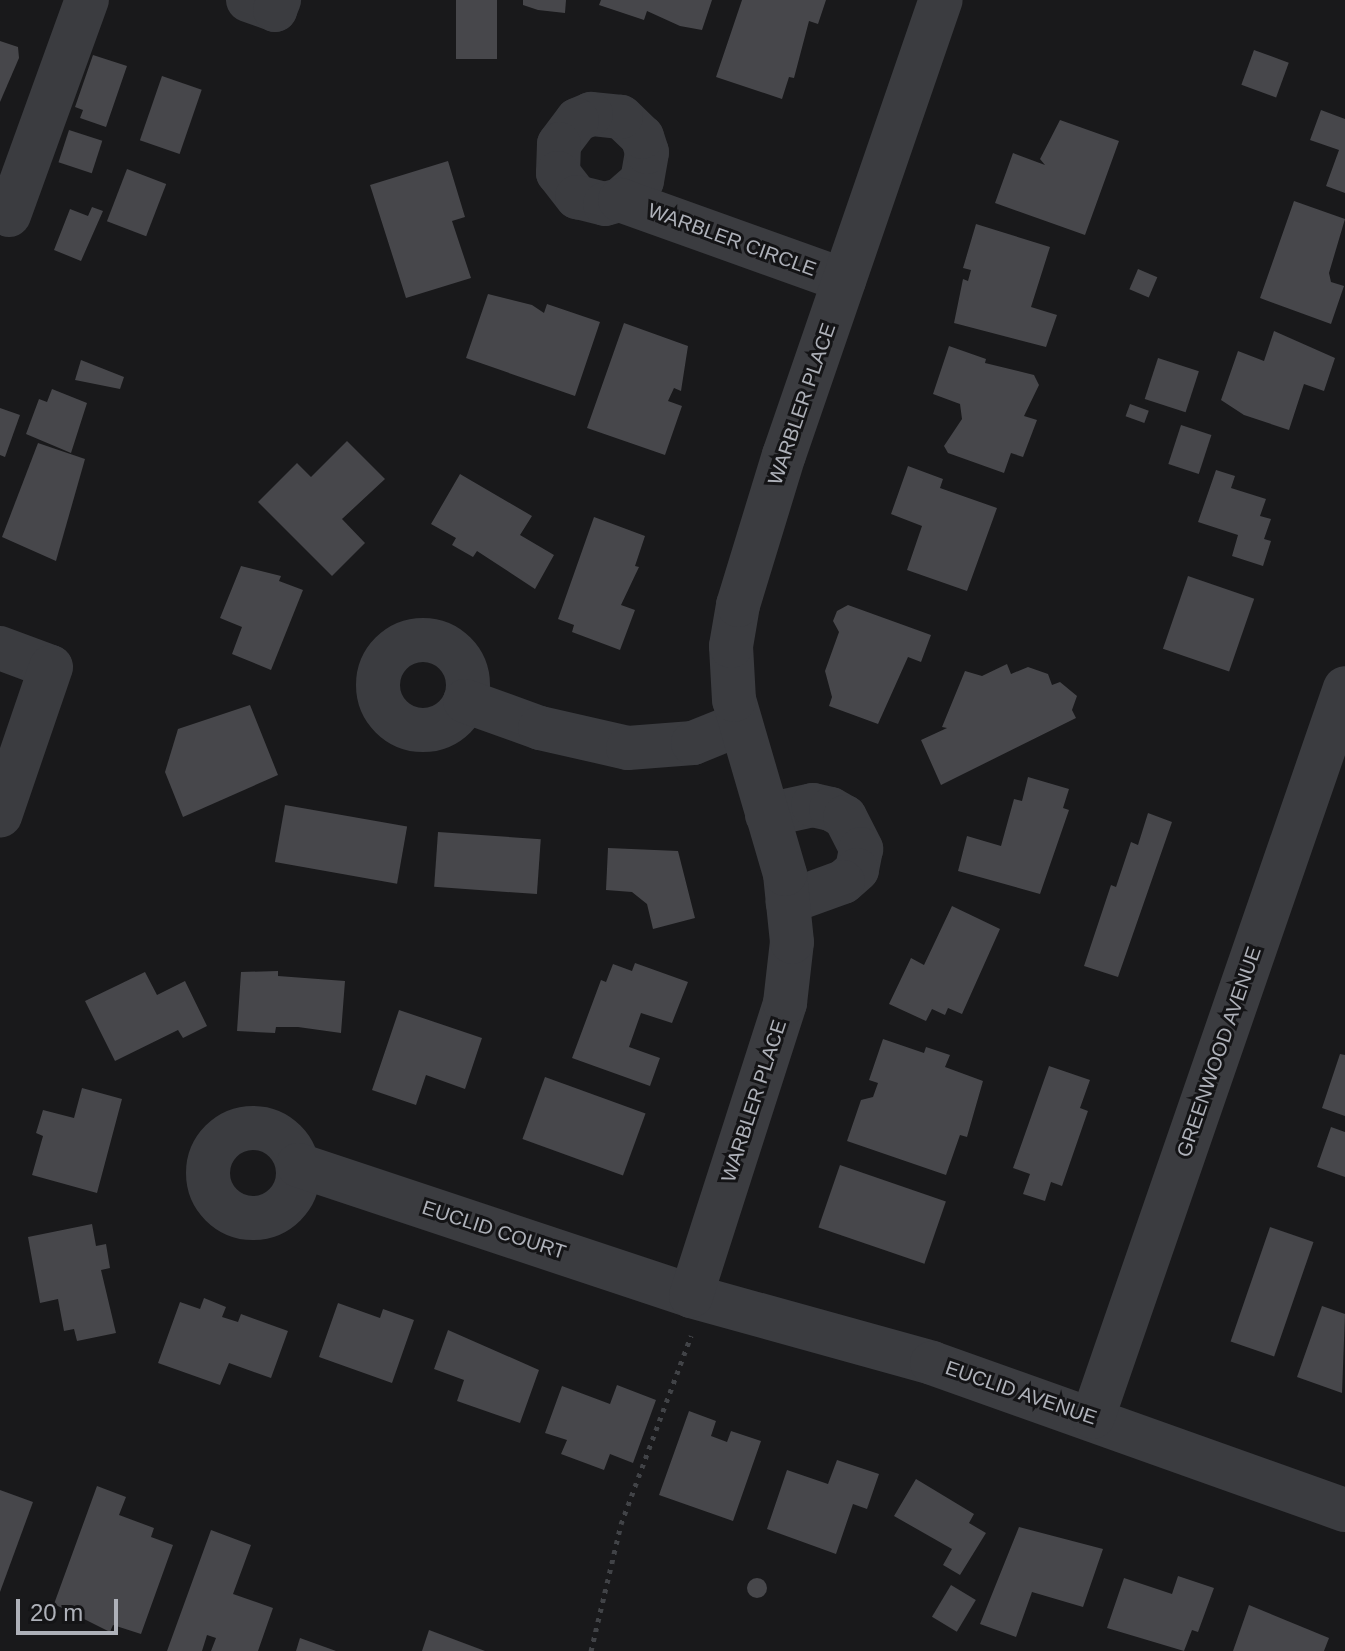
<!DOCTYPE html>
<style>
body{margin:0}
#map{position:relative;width:1345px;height:1651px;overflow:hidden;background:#19191b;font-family:Helvetica,sans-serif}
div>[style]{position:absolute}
.building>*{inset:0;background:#47474b;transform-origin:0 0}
.round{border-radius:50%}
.path>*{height:5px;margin-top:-2.5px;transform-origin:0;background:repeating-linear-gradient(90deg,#414347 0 4px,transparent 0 10px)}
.minor>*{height:44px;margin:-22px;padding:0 22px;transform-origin:22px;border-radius:22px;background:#3b3c40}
.minor>.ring{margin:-22px;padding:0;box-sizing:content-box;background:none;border:44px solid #3b3c40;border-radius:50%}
span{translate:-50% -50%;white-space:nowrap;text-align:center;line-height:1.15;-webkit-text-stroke:6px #141416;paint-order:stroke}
.street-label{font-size:20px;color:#aeb1b9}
.scale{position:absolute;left:16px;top:1599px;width:102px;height:36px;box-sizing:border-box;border:4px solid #aeb1b9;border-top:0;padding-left:10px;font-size:24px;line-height:28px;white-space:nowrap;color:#aeb1b9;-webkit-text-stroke:6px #141416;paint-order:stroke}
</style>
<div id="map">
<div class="building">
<i style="left:456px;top:0;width:41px;height:59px"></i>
<i style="clip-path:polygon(523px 0,566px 0,565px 13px,538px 10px,523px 5px)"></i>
<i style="clip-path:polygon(601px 0,712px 0,702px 30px,680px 26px,647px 11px,644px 20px,599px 5px)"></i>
<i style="clip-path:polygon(742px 0,826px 0,818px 24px,809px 21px,794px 78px,789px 77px,782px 99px,716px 77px)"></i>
<i style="clip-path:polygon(0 41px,18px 47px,19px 58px,0 102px)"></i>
<i style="left:1254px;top:50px;width:37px;height:37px;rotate:20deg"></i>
<i style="clip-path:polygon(93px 55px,127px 66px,106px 127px,80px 118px,83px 110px,75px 107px)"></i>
<i style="left:162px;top:76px;width:42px;height:68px;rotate:19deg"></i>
<i style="clip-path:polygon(1321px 110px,1345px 119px,1345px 193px,1326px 186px,1339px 150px,1310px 140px)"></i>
<i style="clip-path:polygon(1060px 120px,1119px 141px,1085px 235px,995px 203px,1013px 153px,1045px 165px,1040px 159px)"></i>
<i style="left:69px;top:130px;width:35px;height:34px;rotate:18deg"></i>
<i style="clip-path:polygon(448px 161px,465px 217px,452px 221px,471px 278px,406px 298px,370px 185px)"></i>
<i style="left:127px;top:169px;width:42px;height:56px;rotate:21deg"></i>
<i style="clip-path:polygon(1294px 201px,1345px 219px,1329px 273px,1331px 282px,1344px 286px,1331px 324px,1260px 298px)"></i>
<i style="clip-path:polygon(92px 207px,103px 211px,81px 261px,54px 250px,70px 209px,88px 216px)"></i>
<i style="clip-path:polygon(976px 224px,1050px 247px,1031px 307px,1057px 315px,1046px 347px,954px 323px,963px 279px,968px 281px,971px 270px,963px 268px)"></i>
<i style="left:1138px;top:269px;width:21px;height:22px;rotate:23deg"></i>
<i style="clip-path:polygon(488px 294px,532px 305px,544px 313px,547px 304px,600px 322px,575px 396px,466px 358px)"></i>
<i style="clip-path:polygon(624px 323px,688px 346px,681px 391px,674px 388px,668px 401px,682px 406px,665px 455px,587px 428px)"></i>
<i style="clip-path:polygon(1274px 331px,1335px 358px,1324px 391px,1304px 384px,1289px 430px,1244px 415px,1221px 400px,1238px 351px,1264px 361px)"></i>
<i style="clip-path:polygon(949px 346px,986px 359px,985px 363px,1034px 375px,1039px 385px,1024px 416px,1037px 420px,1023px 457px,1011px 453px,1004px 473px,948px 453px,944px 446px,962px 419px,960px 404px,933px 394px)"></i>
<i style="left:1158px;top:358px;width:43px;height:43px;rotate:18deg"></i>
<i style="clip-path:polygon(81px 360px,124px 377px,120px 389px,75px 380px)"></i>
<i style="clip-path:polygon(52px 389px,87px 403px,71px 453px,26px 434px,39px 399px,47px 402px)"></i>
<i style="left:1130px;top:404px;width:20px;height:13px;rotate:20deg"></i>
<i style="clip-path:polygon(0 408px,20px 415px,5px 457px,0 455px)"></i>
<i style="left:1181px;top:425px;width:32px;height:41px;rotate:18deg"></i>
<i style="clip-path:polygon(347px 441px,385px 479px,342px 519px,365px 543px,332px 576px,258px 502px,297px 463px,311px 477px)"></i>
<i style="clip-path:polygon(38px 443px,85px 459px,56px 561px,2px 537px)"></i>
<i style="clip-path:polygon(908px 466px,943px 479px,940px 488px,997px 508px,967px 591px,907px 570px,922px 526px,891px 514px)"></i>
<i style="clip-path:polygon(1216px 470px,1235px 476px,1231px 488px,1266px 499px,1260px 516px,1271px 519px,1264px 539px,1271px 541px,1263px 566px,1232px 556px,1238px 535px,1198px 522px)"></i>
<i style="clip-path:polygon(460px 474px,532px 516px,520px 535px,554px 555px,535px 589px,477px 551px,473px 557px,452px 545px,456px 538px,431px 524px)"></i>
<i style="clip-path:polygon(594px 517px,645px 536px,635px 566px,639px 567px,621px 605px,635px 610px,620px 650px,572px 632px,574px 625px,558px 619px)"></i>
<i style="clip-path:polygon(241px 566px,281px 576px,279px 581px,303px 590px,271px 670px,232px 654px,242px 627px,220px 618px)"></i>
<i style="left:1188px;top:576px;width:70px;height:77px;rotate:19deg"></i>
<i style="clip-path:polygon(848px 605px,931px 635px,921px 662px,908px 657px,878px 724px,829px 706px,832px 697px,825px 671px,839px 632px,833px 621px,837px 611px)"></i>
<i style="clip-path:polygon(1007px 664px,1011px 674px,1028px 667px,1048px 674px,1052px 685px,1060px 682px,1077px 696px,1072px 710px,1076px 718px,941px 785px,921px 740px,947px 728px,942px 727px,965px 671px,982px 676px)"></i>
<i style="clip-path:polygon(250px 705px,278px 775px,183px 817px,165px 772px,178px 729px)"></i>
<i style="clip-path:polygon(1028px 777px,1069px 789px,1063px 808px,1069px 810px,1040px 894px,958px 871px,967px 836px,1001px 846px,1014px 799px,1022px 801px)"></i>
<i style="left:285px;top:805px;width:124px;height:58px;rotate:10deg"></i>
<i style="clip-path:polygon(1148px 813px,1172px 822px,1118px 977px,1084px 966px,1111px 885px,1116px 887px,1131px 842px,1138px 845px)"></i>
<i style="left:438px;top:832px;width:103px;height:55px;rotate:4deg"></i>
<i style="clip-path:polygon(608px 848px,678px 851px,695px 918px,653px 929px,647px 904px,632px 892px,606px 890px)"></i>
<i style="clip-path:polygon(952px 906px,1000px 929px,962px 1014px,948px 1008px,945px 1015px,932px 1009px,926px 1021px,889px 1004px,911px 958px,924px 965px)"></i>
<i style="clip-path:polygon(635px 963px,688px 982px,672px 1023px,641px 1013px,629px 1047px,660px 1058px,650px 1086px,572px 1058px,601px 980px,606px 982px,613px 964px,632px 971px)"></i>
<i style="clip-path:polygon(278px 971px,278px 976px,345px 981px,341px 1033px,298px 1027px,276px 1027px,275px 1033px,237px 1031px,241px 972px)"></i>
<i style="clip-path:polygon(145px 972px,157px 995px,185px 981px,207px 1026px,183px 1038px,178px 1030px,115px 1061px,85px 1001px)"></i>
<i style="clip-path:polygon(399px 1010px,482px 1038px,465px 1089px,426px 1075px,416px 1105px,372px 1090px)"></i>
<i style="clip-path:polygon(883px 1039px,924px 1053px,926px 1047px,950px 1055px,945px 1067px,983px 1081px,967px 1137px,960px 1135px,946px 1175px,847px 1141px,861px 1100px,873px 1097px,878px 1083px,869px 1080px)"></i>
<i style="clip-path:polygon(1340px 1054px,1345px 1055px,1345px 1116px,1322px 1108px)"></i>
<i style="clip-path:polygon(1049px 1066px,1090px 1080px,1080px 1108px,1088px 1111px,1062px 1186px,1051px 1182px,1045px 1201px,1023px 1194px,1030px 1174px,1013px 1168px)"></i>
<i style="left:545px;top:1077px;width:107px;height:66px;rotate:20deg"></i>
<i style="clip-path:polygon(82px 1088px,122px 1099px,97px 1193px,32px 1175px,43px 1136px,36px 1133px,43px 1110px,74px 1118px)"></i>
<i style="clip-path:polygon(1331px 1127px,1345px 1132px,1345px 1177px,1317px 1167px)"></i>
<i style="left:840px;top:1165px;width:112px;height:66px;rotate:19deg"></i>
<i style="clip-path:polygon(92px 1224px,96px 1246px,106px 1244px,110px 1268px,101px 1270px,116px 1333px,77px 1341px,74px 1329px,64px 1331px,58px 1299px,40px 1303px,28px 1237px)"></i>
<i style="left:1270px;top:1227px;width:46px;height:121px;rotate:19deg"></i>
<i style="clip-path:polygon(204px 1298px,226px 1307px,222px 1317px,238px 1322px,241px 1314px,288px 1331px,271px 1378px,229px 1363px,220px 1385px,158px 1363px,180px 1302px,200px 1309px)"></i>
<i style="clip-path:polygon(338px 1303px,380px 1318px,383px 1309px,414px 1320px,392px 1383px,319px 1357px)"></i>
<i style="clip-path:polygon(1322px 1306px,1345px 1314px,1342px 1393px,1297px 1377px)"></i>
<i style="clip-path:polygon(448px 1330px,539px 1370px,520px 1423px,457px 1401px,464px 1380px,434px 1369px)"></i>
<i style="clip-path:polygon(617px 1385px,656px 1400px,633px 1463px,610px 1454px,604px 1470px,561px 1454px,567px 1440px,545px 1433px,562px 1386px,610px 1404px)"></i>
<i style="clip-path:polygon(689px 1411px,716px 1421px,711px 1436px,727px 1442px,731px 1431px,761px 1441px,733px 1521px,659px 1495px)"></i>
<i style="clip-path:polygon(837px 1460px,879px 1474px,867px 1509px,853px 1504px,836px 1554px,767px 1529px,787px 1470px,828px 1484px)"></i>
<i style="clip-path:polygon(916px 1479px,974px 1514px,969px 1523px,986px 1533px,960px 1575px,943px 1565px,952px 1549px,894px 1516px)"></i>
<i style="clip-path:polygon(97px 1486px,126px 1497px,119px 1515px,154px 1528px,151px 1537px,173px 1545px,141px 1634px,113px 1625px,110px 1632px,54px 1604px)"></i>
<i style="clip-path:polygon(0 1490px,33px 1502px,0 1592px)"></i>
<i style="clip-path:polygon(1019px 1527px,1103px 1549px,1083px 1607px,1032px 1592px,1016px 1637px,980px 1624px)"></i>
<i style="clip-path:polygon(211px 1530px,251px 1545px,233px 1594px,273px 1608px,258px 1651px,211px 1651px,216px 1638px,207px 1635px,202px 1651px,167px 1651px)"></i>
<i style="clip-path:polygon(1178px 1576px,1214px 1588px,1198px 1632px,1192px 1630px,1184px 1651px,1107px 1628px,1124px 1578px,1172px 1594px)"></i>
<i class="round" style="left:747px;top:1578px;width:20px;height:20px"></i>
<i style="left:951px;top:1585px;width:29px;height:37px;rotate:31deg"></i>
<i style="clip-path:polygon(1249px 1605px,1329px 1638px,1324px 1651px,1233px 1651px)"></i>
<i style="clip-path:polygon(429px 1630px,485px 1651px,422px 1651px)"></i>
<i style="clip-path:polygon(300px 1638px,336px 1651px,296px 1651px)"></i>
</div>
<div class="path">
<i style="left:591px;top:1651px;width:130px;rotate:-76.7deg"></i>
<i style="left:621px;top:1524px;width:201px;rotate:-69.6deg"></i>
</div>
<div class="minor">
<i style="left:248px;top:0;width:29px;rotate:20deg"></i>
<i style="left:275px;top:10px;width:11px;rotate:-68deg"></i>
<i style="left:620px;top:200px;width:29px;rotate:-41deg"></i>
<i style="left:642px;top:181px;width:29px;rotate:-80deg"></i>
<i style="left:647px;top:152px;width:16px;rotate:-108deg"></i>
<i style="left:642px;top:137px;width:29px;rotate:-136deg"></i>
<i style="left:621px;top:117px;width:30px;rotate:-174deg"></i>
<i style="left:591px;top:114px;width:15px;rotate:157deg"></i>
<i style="left:577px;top:120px;width:30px;rotate:127deg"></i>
<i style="left:559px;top:144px;width:29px;rotate:92deg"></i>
<i style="left:558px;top:173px;width:31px;rotate:52deg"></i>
<i style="left:577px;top:197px;width:29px;rotate:14deg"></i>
<i style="left:605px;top:204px;width:16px;rotate:-15deg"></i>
<i style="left:620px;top:200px;width:238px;rotate:19.7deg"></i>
<i style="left:9px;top:215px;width:229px;rotate:-70.1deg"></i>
<i class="ring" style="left:378px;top:640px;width:46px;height:46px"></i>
<i style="left:0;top:648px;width:54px;rotate:20.4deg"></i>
<i style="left:51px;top:667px;width:157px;rotate:108.9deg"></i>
<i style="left:465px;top:701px;width:80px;rotate:19.8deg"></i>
<i style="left:540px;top:728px;width:90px;rotate:12.8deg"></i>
<i style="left:628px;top:748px;width:65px;rotate:-4.4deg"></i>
<i style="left:693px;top:743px;width:51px;rotate:-22deg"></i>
<i style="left:767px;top:815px;width:47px;rotate:-12.3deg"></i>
<i style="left:813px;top:805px;width:18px;rotate:13deg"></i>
<i style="left:831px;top:809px;width:16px;rotate:30deg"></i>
<i style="left:845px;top:817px;width:36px;rotate:63deg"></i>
<i style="left:861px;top:849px;width:21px;rotate:101deg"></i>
<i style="left:857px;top:870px;width:18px;rotate:139deg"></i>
<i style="left:843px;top:882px;width:59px;rotate:160deg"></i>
<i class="ring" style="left:208px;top:1128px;width:46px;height:46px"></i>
<i style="left:298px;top:1165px;width:414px;rotate:18.4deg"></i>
<i style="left:691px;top:1296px;width:250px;rotate:15.5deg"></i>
<i style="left:932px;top:1363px;width:438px;rotate:19.6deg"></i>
<i style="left:691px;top:1296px;width:308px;rotate:-72.2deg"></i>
<i style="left:785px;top:1003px;width:61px;rotate:-83.5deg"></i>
<i style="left:792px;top:942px;width:68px;rotate:-95.9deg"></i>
<i style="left:785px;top:874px;width:181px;rotate:-106.3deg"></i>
<i style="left:734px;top:700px;width:54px;rotate:-93.2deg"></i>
<i style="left:731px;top:646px;width:42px;rotate:-80.3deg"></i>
<i style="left:738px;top:605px;width:157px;rotate:-73deg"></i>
<i style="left:784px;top:455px;width:481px;rotate:-71deg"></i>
<i style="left:1093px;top:1417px;width:771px;rotate:-70.93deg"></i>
</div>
<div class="street-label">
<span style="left:732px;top:240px;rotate:20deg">WARBLER CIRCLE</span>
<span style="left:802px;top:404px;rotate:-71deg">WARBLER PLACE</span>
<span style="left:1219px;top:1052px;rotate:-71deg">GREENWOOD AVENUE</span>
<span style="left:754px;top:1101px;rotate:-72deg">WARBLER PLACE</span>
<span style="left:494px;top:1230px;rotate:18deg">EUCLID COURT</span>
<span style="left:1021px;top:1393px;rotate:19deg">EUCLID AVENUE</span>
</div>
<div class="scale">20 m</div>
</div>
